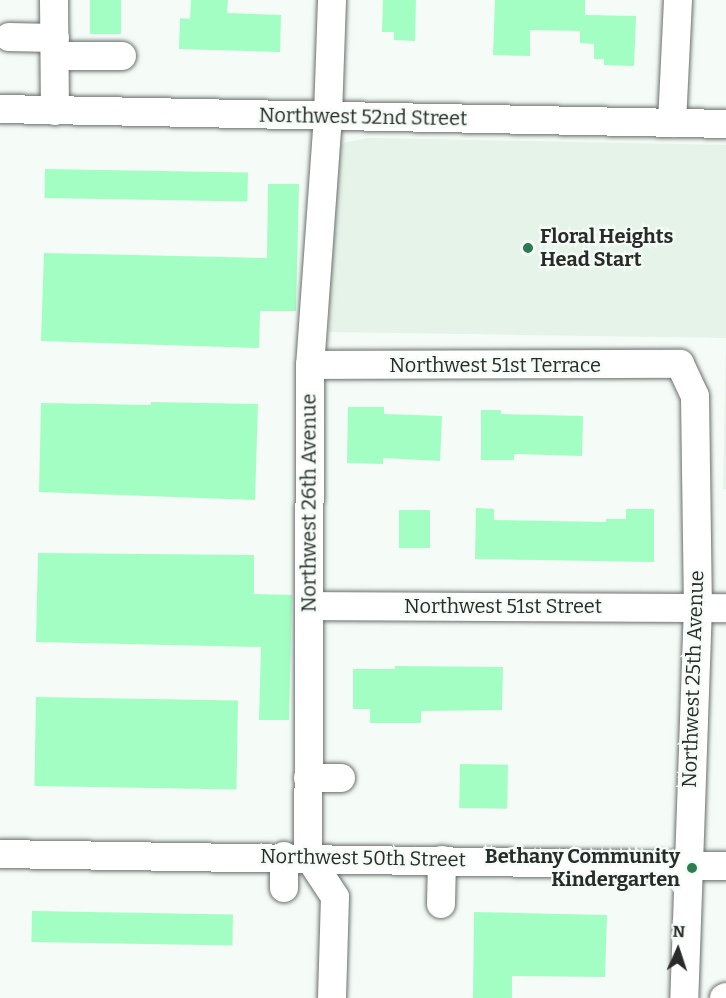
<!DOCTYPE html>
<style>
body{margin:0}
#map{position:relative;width:726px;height:998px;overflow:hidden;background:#f5fcf7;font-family:Bitter,serif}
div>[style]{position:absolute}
.built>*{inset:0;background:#e5f3e9}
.building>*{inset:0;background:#a2fec3;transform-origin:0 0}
.roads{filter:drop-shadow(0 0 2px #6a706c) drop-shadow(0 0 2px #6a706c)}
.minor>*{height:28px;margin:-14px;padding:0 14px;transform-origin:14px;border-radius:14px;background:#fff}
.dots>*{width:16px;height:16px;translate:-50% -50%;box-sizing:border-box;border:3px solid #f5fcf7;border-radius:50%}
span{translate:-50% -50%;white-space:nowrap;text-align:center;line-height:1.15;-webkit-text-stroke:4.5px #f5fcf7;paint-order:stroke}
.street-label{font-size:20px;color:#282b29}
.poi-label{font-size:20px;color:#282b29;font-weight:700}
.left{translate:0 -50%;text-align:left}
.right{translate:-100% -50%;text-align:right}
.north{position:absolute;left:648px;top:920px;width:60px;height:60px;-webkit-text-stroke:4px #f5fcf7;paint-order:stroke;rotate:3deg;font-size:16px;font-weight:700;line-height:24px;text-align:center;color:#282b29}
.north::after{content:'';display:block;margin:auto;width:21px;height:27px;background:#282b29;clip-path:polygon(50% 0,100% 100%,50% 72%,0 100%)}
</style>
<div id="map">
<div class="built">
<i style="clip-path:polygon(368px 138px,726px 145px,726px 489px,723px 489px,726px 338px,329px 332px,331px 164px,343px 143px)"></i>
</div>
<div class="building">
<i style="left:90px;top:0;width:31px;height:34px"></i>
<i style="clip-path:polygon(191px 0,228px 0,227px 13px,281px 15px,280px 52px,179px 49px,180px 18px,190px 19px)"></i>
<i style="clip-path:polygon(383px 0,416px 0,415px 41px,394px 40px,394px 32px,382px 32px)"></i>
<i style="clip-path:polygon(495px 0,585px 0,585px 15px,636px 16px,634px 66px,604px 65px,604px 59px,594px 59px,594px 44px,580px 43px,580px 31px,530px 30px,530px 56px,493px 55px)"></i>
<i style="left:45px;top:169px;width:203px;height:29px;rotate:1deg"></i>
<i style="clip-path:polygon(268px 184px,299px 184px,296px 311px,260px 311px,259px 348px,41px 341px,44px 253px,267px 258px)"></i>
<i style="clip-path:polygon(151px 402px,258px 404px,255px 500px,39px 492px,41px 403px,151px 405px)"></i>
<i style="clip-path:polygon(348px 407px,384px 407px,384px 414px,442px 416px,440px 461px,383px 458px,383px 464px,347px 463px)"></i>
<i style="clip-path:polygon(481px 410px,501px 410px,501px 414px,583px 416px,582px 456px,514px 454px,514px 460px,481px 460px)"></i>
<i style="clip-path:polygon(476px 508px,494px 509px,494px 520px,606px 522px,606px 519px,626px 519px,626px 509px,654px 509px,654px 562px,475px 559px)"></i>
<i style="left:399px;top:510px;width:31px;height:38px"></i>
<i style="clip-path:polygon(38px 553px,254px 555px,254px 594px,292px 595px,289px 720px,259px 720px,261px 647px,36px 642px)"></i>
<i style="clip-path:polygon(395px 666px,503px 667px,502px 710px,421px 711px,421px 723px,370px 723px,370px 709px,353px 709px,353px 669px,395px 669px)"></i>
<i style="left:36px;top:697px;width:202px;height:89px;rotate:1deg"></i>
<i style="left:460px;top:764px;width:48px;height:44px;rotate:1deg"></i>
<i style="left:32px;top:911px;width:201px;height:31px;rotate:1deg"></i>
<i style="clip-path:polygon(474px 912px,607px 915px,605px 977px,512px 976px,512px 998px,473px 998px)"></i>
</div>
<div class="roads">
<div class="minor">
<i style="left:54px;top:0;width:111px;rotate:89.5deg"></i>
<i style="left:332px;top:0;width:116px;rotate:92deg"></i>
<i style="left:328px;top:116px;width:250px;rotate:94.1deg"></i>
<i style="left:310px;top:365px;width:491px;rotate:90.2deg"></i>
<i style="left:308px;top:856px;width:49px;rotate:56.6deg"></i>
<i style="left:335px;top:897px;width:101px;rotate:91.7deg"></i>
<i style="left:9px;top:37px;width:46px;rotate:1.2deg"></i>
<i style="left:56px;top:56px;width:66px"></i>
<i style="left:0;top:109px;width:726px;rotate:1.18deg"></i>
<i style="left:672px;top:123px;width:123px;rotate:-87.2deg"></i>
<i style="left:310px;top:365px;width:370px;rotate:-0.2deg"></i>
<i style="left:680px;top:364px;width:35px;rotate:65deg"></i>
<i style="left:695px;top:396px;width:210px;rotate:89.2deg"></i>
<i style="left:698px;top:606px;width:392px;rotate:92deg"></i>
<i style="left:309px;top:606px;width:417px;rotate:0.3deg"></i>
<i style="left:308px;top:778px;width:33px"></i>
<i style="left:0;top:854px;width:726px;rotate:0.95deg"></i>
<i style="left:284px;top:888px;width:32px;rotate:-90deg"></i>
<i style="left:441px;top:904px;width:44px;rotate:-88.7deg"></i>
<i style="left:724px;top:998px;width:2px;rotate:-27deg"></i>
</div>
</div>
<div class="dots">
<i style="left:528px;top:248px;background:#2a7d4f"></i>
<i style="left:692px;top:868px;background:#2a7d4f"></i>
</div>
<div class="street-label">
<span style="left:363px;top:117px;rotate:1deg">Northwest 52nd Street</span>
<span style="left:495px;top:365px">Northwest 51st Terrace</span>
<span style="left:309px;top:503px;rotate:-90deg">Northwest 26th Avenue</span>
<span style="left:503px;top:606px">Northwest 51st Street</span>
<span style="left:693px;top:679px;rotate:-88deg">Northwest 25th Avenue</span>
<span style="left:363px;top:858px;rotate:1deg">Northwest 50th Street</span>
</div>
<div class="poi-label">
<span class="left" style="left:540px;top:248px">Floral Heights<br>Head Start</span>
<span class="right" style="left:680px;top:868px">Bethany Community<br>Kindergarten</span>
</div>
<div class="north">N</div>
</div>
